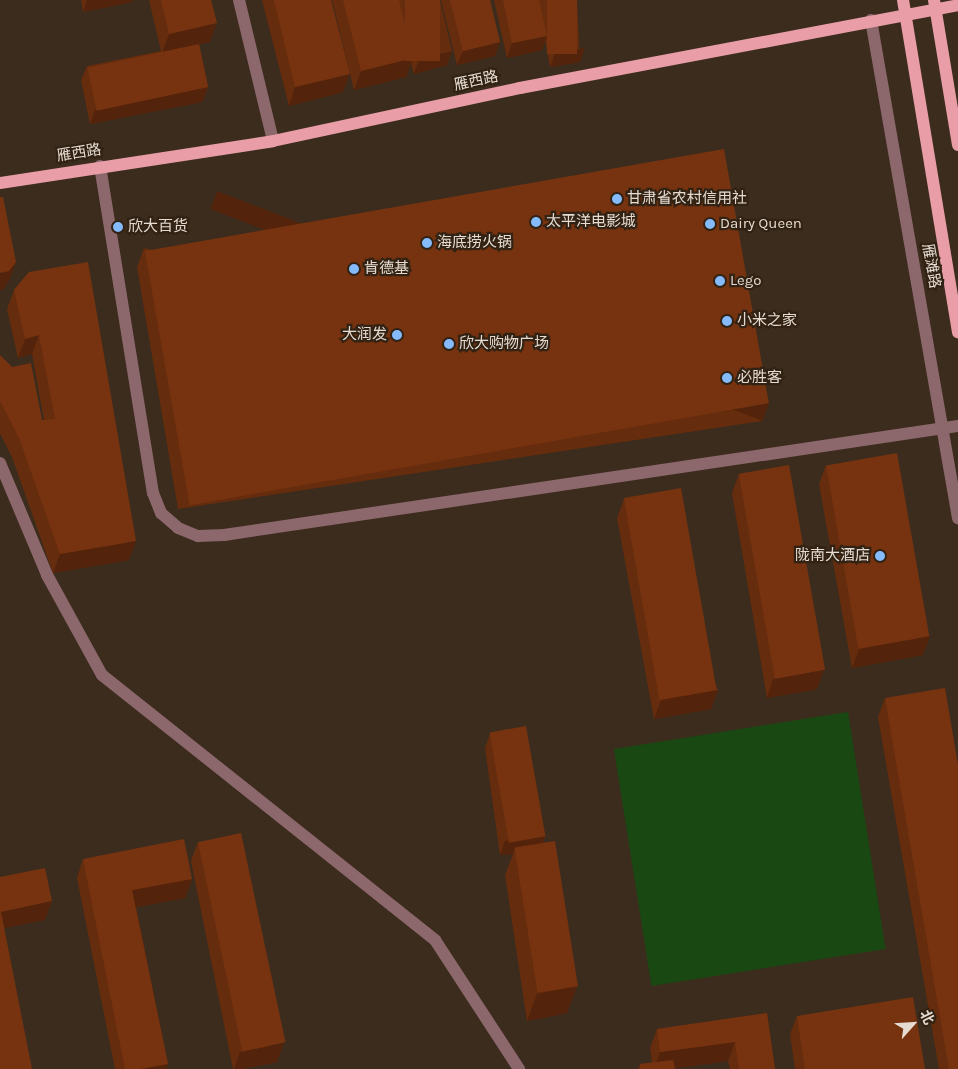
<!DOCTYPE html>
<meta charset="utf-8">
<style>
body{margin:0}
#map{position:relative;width:958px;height:1069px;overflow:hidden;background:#3c2c1d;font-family:Karla,"Noto Sans SC",sans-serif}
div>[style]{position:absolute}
.green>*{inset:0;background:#194812;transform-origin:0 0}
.minor>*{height:12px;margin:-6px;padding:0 6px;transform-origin:6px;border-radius:6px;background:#8c676c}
.major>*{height:12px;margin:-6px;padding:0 6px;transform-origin:6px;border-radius:6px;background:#e89da7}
.wall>*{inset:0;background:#662c0e}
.shaded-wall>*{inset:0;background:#53240b;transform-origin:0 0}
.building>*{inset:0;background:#773310;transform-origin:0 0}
.dots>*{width:14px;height:14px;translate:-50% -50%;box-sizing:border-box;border:2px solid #322213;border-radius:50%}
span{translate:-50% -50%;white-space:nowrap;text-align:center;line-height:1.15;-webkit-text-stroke:4.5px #322213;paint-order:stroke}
.street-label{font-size:15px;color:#e5dbd1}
.poi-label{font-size:15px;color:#e5dbd1}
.left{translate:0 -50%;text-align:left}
.right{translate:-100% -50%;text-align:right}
.north{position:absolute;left:888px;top:999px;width:50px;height:50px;-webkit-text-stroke:4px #322213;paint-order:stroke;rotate:64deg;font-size:14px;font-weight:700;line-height:20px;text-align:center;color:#e5dbd1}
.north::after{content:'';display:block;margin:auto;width:18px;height:22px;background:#e5dbd1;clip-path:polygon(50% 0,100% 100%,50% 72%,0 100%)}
</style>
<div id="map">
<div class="green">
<i style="left:848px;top:712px;width:240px;height:237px;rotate:81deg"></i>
</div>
<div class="minor">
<i style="left:239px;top:0;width:145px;rotate:76.4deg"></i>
<i style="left:871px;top:20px;width:506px;rotate:80.09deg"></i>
<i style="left:100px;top:166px;width:331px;rotate:80.8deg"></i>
<i style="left:153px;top:493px;width:22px;rotate:68deg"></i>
<i style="left:161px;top:513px;width:23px;rotate:41deg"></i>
<i style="left:178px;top:528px;width:22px;rotate:22deg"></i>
<i style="left:198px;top:536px;width:26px;rotate:-2deg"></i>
<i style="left:224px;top:535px;width:742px;rotate:-8.45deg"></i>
<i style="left:0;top:463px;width:121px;rotate:67.2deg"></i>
<i style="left:47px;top:575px;width:114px;rotate:61.2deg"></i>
<i style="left:102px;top:675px;width:426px;rotate:38.5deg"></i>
<i style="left:435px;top:940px;width:154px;rotate:56.9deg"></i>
</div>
<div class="major">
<i style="left:903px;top:0;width:337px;rotate:80.6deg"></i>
<i style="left:934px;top:0;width:147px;rotate:80.6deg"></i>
<i style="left:0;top:183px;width:276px;rotate:-8.7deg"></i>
<i style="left:273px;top:141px;width:253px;rotate:-12.1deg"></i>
<i style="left:520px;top:88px;width:446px;rotate:-10.7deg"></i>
</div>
<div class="wall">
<i style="clip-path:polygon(81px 0,133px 0,132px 2px,83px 12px)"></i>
<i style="clip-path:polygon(149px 0,211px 0,210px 42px,199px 44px,208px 87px,202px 102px,90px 124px,81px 80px,87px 66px,161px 51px)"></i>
<i style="clip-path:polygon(262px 0,331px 0,343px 92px,289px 106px)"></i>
<i style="clip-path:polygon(332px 0,440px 0,452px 51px,447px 65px,414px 74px,411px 63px,406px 77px,354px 90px)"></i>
<i style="clip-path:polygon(441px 0,490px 0,495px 56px,457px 65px)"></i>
<i style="clip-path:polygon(494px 0,577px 0,580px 62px,550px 67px,545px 40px,542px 50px,507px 58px)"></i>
<i style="clip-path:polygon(144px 248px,769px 403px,762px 421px,178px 509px,137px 267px)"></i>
<i style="clip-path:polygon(29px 272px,129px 560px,53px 573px,12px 457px,0 433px,0 355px,42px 420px,44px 420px,32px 354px,18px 358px,7px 309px,14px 290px)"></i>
<i style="clip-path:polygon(826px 465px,923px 655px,852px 668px,819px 484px)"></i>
<i style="clip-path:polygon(739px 474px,817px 689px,767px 698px,732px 493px)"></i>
<i style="clip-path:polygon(624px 499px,718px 690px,711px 709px,654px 719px,617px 518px)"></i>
<i style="clip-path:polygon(885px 698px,958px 1069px,939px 1069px,878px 717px)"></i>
<i style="clip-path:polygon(490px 734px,545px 836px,543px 843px,577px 986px,567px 1013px,527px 1021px,505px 875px,513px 854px,500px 855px,485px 748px)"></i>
<i style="clip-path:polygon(198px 842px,277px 1062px,241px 1069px,233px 1069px,191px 861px)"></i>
<i style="clip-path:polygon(83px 859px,192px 879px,185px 898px,136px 907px,168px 1064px,166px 1069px,115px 1069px,77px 878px)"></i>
<i style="clip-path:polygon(767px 1013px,775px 1069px,730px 1069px,728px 1061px,675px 1068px,675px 1069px,638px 1069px,640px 1064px,652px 1063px,650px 1048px,657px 1029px)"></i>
<i style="clip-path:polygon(797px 1016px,925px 1069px,795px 1069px,790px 1034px)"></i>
</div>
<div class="shaded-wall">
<i style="clip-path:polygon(87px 0,133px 0,132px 2px,83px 12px)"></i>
<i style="clip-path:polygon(217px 23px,210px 42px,162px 53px,169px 34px)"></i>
<i style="clip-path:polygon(547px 36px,542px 50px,507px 58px,512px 43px)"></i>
<i style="clip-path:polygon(500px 42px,495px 56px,457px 65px,463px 51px)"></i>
<i style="clip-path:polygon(585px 48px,580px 62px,550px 67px,555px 53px)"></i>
<i style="clip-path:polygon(452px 51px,447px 65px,414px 74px,419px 59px)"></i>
<i style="clip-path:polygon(413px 58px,406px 77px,354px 90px,361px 71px)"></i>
<i style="clip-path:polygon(350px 74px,343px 92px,289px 106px,295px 87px)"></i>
<i style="clip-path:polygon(208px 87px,202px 102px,90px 124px,95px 110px)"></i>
<i style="clip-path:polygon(16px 262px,9px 281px,3px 290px,0 290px,0 273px)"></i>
<i style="clip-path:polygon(39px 335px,32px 354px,18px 358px,25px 339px)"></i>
<i style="left:769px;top:403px;width:19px;height:591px;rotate:111deg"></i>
<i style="clip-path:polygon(136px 541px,129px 560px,53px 573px,60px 554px)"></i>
<i style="clip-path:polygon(930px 636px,923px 655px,852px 668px,859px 649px)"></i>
<i style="clip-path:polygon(824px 670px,817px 689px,767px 698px,773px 679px)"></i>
<i style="clip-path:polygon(718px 690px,711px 709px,654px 719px,661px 700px)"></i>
<i style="clip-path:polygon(545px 836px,540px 851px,515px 848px,513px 854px,500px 855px,505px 841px)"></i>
<i style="clip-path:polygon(192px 879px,185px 898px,126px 909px,132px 890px)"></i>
<i style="clip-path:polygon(52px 901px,45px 920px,0 929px,1px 912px)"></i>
<i style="clip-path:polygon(577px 986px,567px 1013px,527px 1021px,537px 994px)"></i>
<i style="clip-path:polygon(735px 1042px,728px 1061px,670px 1069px,654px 1069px,660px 1052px)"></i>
<i style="clip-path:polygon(284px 1043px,277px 1062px,241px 1069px,234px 1069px,240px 1052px)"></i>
<i style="clip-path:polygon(168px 1064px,166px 1069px,140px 1069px)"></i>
</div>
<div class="building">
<i style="clip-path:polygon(161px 0,211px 0,217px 23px,169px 34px)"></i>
<i style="clip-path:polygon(274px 0,331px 0,350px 74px,295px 87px)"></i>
<i style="clip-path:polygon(343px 0,399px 0,413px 58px,361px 71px)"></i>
<i style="left:405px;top:0;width:35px;height:61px"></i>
<i style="clip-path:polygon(450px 0,490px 0,500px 42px,463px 51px)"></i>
<i style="clip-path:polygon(503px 0,539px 0,547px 36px,512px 43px)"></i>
<i style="left:547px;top:0;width:30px;height:54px"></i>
<i style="left:199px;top:44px;width:44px;height:114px;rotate:78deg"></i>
<i style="left:724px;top:149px;width:258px;height:588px;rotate:80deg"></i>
<i style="clip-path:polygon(0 197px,3px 197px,16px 262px,9px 271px,0 273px)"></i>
<i style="clip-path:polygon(88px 262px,136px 541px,60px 554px,19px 438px,0 401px,0 355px,12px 367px,31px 363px,42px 420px,55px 419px,39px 335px,25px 339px,14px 290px,29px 272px)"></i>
<i style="left:897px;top:453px;width:186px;height:72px;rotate:80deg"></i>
<i style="left:789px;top:465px;width:208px;height:51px;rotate:80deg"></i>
<i style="left:681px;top:488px;width:205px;height:58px;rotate:80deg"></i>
<i style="clip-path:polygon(945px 688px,958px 765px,958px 1069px,949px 1069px,885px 698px)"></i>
<i style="left:526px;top:726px;width:112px;height:37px;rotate:80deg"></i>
<i style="left:241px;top:833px;width:214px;height:44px;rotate:78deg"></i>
<i style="clip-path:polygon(184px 839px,192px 879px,132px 890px,168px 1064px,140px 1069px,125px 1069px,83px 859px)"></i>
<i style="left:555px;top:841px;width:147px;height:41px;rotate:81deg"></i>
<i style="clip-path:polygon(45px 868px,52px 901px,1px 912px,32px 1069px,0 1069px,0 877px)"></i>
<i style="clip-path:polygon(913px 997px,925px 1069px,805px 1069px,797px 1016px)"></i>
<i style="clip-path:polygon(767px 1013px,775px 1069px,739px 1069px,735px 1042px,660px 1052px,657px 1029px)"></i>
<i style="clip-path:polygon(673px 1060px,675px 1069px,640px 1069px,640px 1064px)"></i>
</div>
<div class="dots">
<i style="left:617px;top:199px;background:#85bbfb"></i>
<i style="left:536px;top:222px;background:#85bbfb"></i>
<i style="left:710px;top:224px;background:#85bbfb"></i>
<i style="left:118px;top:227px;background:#85bbfb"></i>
<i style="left:427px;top:243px;background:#85bbfb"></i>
<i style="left:354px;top:269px;background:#85bbfb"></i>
<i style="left:720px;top:281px;background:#85bbfb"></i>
<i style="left:727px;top:321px;background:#85bbfb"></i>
<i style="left:397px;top:335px;background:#85bbfb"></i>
<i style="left:449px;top:344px;background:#85bbfb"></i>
<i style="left:727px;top:378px;background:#85bbfb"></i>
<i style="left:880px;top:556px;background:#85bbfb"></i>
</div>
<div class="street-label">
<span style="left:476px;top:81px;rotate:-12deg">雁西路</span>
<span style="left:79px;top:153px;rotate:-9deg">雁西路</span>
<span style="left:931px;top:266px;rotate:80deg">雁滩路</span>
</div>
<div class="poi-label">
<span class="left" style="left:627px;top:199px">甘肃省农村信用社</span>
<span class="left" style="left:546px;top:222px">太平洋电影城</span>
<span class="left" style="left:720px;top:224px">Dairy Queen</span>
<span class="left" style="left:128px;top:227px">欣大百货</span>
<span class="left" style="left:437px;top:243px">海底捞火锅</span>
<span class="left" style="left:364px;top:269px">肯德基</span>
<span class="left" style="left:730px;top:281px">Lego</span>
<span class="left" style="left:737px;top:321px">小米之家</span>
<span class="right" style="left:387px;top:335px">大润发</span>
<span class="left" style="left:459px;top:344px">欣大购物广场</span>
<span class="left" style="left:737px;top:378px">必胜客</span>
<span class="right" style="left:870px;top:556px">陇南大酒店</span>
</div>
<div class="north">北</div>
</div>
